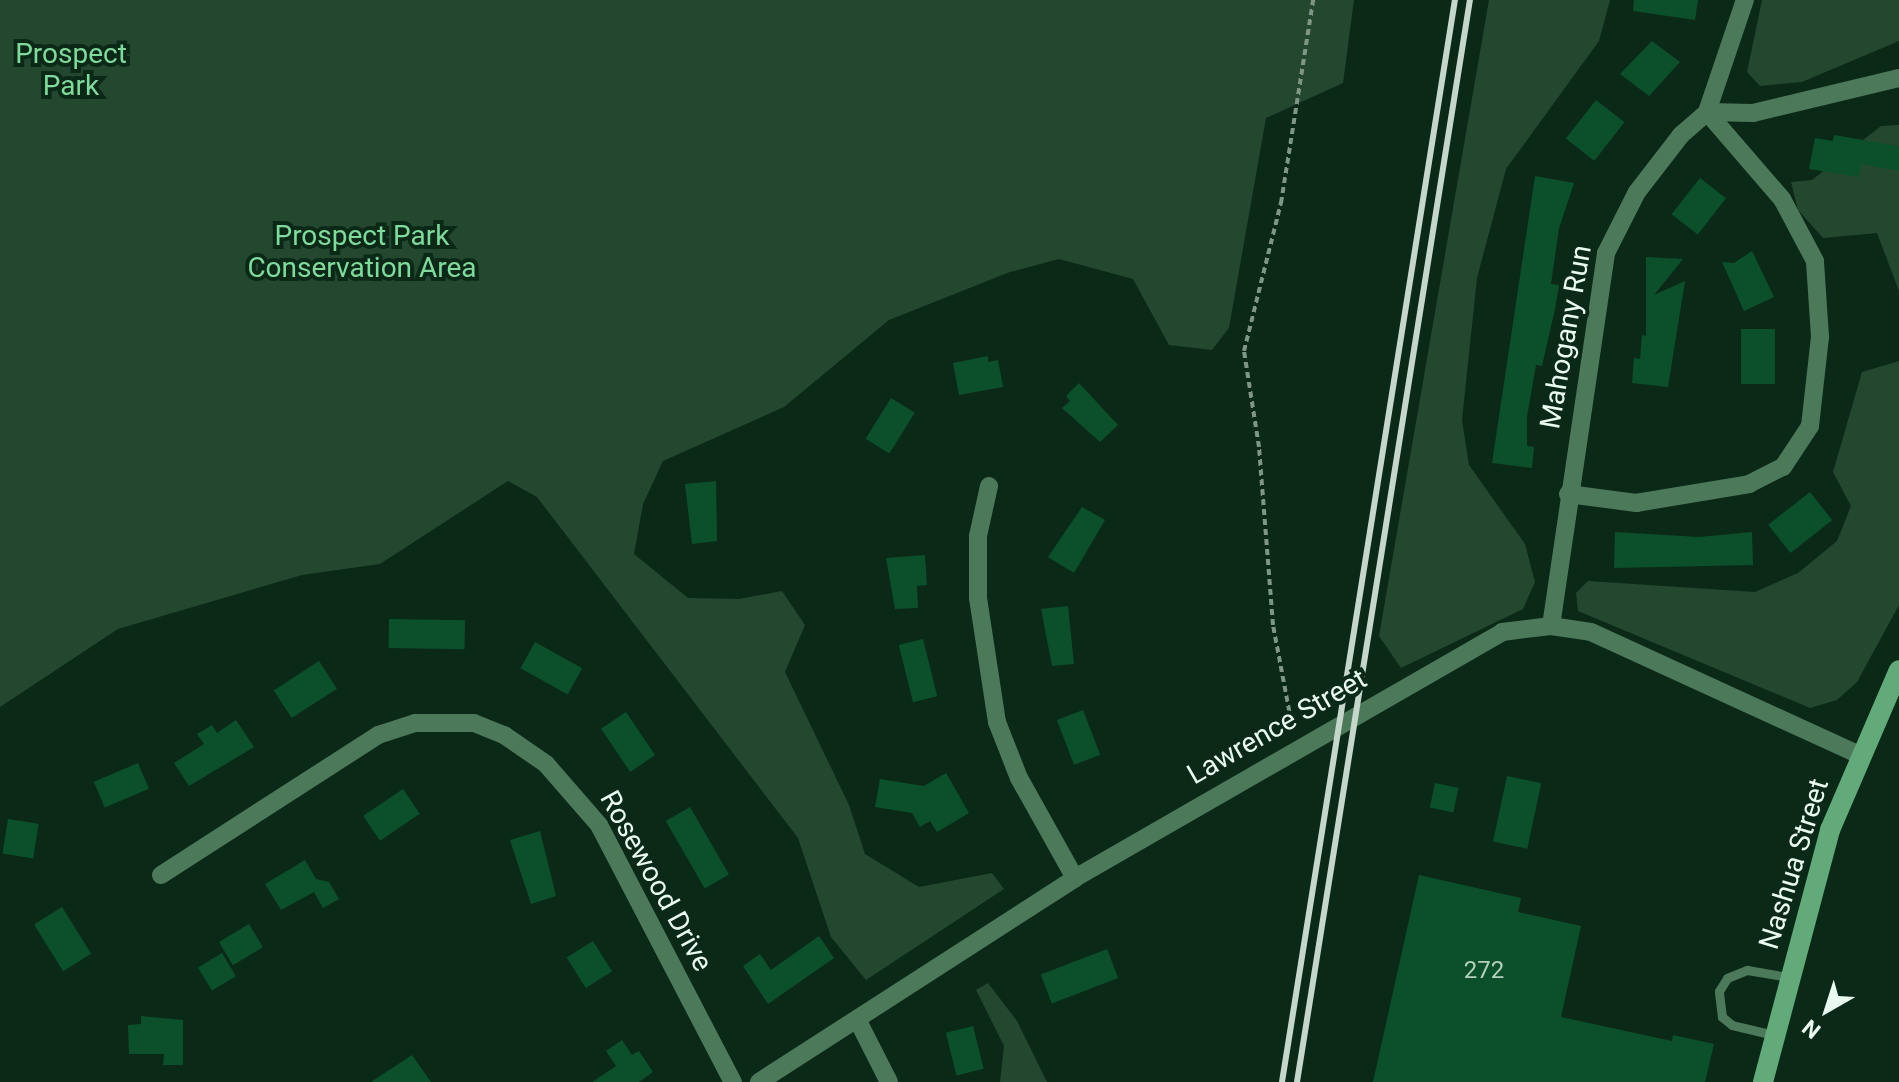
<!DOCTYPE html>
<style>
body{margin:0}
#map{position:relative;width:1899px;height:1082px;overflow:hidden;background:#0b2917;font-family:Roboto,sans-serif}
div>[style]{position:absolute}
.green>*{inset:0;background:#244730}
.building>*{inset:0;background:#0c502b;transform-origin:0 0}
.path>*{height:4px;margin-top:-2px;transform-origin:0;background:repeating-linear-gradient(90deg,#7f9687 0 6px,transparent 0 10px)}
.lane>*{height:9px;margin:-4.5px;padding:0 4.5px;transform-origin:4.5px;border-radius:4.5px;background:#4d795b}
.street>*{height:18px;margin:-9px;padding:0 9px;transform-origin:9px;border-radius:9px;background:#4d795b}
.secondary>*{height:20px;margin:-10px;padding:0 10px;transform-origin:10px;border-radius:10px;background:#62aa7a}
.rail>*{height:6px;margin:-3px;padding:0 3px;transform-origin:3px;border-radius:3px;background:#c4d7ca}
span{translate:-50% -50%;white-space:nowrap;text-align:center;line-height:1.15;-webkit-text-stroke:8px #0b2917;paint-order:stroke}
.number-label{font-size:24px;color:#b2d0bd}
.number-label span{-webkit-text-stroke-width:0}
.park-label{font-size:28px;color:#81d99e}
.street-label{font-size:28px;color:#e9faee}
.north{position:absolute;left:1787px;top:970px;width:80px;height:80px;-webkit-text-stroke:6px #0b2917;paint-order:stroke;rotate:219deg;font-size:22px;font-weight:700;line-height:32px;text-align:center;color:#e9faee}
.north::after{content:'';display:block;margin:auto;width:28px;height:36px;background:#e9faee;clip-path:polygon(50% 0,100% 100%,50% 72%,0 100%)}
</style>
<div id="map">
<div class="green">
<i style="clip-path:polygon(0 0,1354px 0,1343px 83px,1266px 118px,1229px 328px,1212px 350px,1169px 345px,1133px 279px,1059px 259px,1010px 272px,889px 320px,784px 407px,663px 461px,643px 504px,634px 554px,688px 598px,739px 599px,782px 591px,805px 625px,785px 672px,849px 805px,865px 854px,919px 887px,992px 873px,1004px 889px,866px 980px,831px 937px,798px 838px,537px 497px,508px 481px,380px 564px,302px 575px,118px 629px,0 707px)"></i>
<i style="clip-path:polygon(1489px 0,1610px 0,1599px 41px,1506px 169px,1477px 278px,1462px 420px,1469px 465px,1525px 544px,1535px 582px,1523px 609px,1401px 668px,1379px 636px)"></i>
<i style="clip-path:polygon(1762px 0,1899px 0,1899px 41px,1802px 82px,1760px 86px,1747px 72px)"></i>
<i style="clip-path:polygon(1899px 125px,1899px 291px,1877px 233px,1823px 238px,1798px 210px,1791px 182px,1812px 180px,1881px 126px)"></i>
<i style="clip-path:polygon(1899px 361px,1899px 605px,1857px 682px,1837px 700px,1810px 708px,1578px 611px,1576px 593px,1588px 581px,1755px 592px,1798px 573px,1837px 541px,1851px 506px,1833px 472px,1862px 372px)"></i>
<i style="clip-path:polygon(988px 983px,1017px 1021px,1047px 1082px,1000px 1082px,1004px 1046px,976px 990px)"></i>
</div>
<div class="building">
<i style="clip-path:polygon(1634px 0,1698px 0,1695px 20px,1633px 11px)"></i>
<i style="clip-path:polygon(1652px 41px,1680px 62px,1649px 96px,1620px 74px)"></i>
<i style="left:1596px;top:100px;width:36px;height:49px;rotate:38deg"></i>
<i style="clip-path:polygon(1834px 135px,1899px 146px,1899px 171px,1861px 164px,1859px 177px,1809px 169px,1815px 138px,1833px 141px)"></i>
<i style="clip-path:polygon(1535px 176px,1574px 183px,1559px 228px,1551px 284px,1559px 285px,1555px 309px,1542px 366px,1536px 365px,1527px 417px,1527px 446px,1534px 447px,1532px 468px,1492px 463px)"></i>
<i style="left:1700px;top:178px;width:33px;height:46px;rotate:38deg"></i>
<i style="clip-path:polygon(1752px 251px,1774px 297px,1744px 311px,1722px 262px,1734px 263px)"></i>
<i style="clip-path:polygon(1646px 257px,1683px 259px,1654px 295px,1685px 281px,1668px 387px,1632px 383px,1634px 358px,1640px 359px,1642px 335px,1646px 336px)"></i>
<i style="left:1741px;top:329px;width:34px;height:55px"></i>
<i style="clip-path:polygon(988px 356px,988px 362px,998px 360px,1003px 387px,959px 395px,953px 363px)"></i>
<i style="clip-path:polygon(1079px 383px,1118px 425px,1100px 442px,1062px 408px,1070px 401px,1066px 396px)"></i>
<i style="left:891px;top:398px;width:28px;height:48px;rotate:32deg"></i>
<i style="clip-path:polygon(716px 481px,717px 541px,692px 544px,685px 484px)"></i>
<i style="left:1810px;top:492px;width:36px;height:53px;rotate:52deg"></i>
<i style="clip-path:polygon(1082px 507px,1105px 520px,1074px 573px,1048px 557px)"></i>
<i style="clip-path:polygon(1615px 532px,1699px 537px,1752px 532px,1753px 565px,1614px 568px)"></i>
<i style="clip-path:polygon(925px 555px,927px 585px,917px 586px,918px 608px,895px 609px,886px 558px)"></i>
<i style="clip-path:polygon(1068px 606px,1074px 664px,1052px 666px,1041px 609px)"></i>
<i style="left:389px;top:619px;width:76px;height:29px;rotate:1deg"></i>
<i style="left:923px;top:639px;width:59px;height:25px;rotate:76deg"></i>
<i style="left:535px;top:642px;width:54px;height:30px;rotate:29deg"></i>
<i style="left:319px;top:661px;width:33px;height:54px;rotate:57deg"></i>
<i style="left:1083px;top:710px;width:48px;height:28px;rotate:69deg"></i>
<i style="left:626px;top:712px;width:52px;height:30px;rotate:56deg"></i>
<i style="clip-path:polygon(236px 720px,254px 747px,189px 786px,174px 763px,204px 744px,197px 734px,212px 725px,217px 733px)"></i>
<i style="left:138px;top:763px;width:28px;height:48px;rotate:67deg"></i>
<i style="clip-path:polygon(946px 773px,969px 813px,937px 832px,930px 821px,920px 827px,912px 813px,875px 807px,880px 779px,924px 786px)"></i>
<i style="left:1507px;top:776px;width:35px;height:67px;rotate:12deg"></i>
<i style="left:1435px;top:783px;width:24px;height:25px;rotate:12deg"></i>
<i style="left:403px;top:789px;width:30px;height:48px;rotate:56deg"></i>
<i style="left:690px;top:807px;width:78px;height:28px;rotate:60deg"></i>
<i style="left:8px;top:819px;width:31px;height:35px;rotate:9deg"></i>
<i style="clip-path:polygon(540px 831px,556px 896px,531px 904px,510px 840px)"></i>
<i style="clip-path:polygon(305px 860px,316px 879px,329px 882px,339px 899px,323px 908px,314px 892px,281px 910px,265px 884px)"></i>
<i style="clip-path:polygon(1419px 875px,1521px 898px,1518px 912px,1581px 926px,1561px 1017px,1672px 1041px,1673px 1035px,1714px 1044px,1705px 1082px,1373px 1082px)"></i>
<i style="left:62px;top:907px;width:55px;height:33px;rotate:58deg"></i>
<i style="left:249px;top:924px;width:27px;height:35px;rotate:59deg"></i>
<i style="clip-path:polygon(819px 936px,834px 958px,768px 1004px,743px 966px,760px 954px,771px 970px)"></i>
<i style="left:593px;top:941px;width:36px;height:31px;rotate:58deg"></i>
<i style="left:1107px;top:949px;width:31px;height:71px;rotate:69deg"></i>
<i style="left:222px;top:953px;width:27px;height:28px;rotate:59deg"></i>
<i style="clip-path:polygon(141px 1016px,183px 1020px,183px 1065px,163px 1065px,164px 1054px,129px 1054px,128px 1025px,141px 1024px)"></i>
<i style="left:973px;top:1026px;width:44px;height:28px;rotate:76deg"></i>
<i style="clip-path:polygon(622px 1040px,632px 1055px,639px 1051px,653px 1072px,639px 1082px,592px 1082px,616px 1066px,606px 1051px)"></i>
<i style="clip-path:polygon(412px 1055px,431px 1082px,371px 1082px)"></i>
</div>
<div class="path">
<i style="left:1293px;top:731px;width:108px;rotate:-100.7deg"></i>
<i style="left:1273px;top:625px;width:179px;rotate:-94.5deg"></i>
<i style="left:1259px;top:447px;width:97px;rotate:-98.9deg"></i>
<i style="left:1244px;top:351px;width:153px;rotate:-76deg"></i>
<i style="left:1281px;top:203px;width:206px;rotate:-81deg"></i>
</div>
<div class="lane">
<i style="left:1774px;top:1035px;width:43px;rotate:-166.6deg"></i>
<i style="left:1732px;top:1025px;width:13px;rotate:-141deg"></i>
<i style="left:1722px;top:1017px;width:26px;rotate:-97deg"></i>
<i style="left:1719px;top:991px;width:15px;rotate:-58deg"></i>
<i style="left:1727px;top:978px;width:22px;rotate:-22deg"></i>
<i style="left:1747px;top:970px;width:42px;rotate:9.7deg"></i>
</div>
<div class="street">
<i style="left:1707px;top:112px;width:46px;rotate:1.2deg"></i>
<i style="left:1753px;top:113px;width:150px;rotate:-13.5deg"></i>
<i style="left:989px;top:486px;width:51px;rotate:102.4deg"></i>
<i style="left:978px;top:536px;width:62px;rotate:90deg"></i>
<i style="left:978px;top:598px;width:125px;rotate:81.3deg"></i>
<i style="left:997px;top:722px;width:60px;rotate:68.6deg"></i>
<i style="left:1019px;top:778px;width:115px;rotate:60.8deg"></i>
<i style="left:1568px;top:494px;width:69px;rotate:7.5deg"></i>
<i style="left:1636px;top:503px;width:115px;rotate:-9.5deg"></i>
<i style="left:1749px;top:484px;width:38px;rotate:-27deg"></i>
<i style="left:1783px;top:467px;width:49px;rotate:-56.6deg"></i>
<i style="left:1810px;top:426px;width:90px;rotate:-83.6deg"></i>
<i style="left:1820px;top:337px;width:76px;rotate:-93.8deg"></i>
<i style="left:1815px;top:261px;width:70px;rotate:-118deg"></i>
<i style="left:1782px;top:199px;width:115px;rotate:-130.8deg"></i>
<i style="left:1551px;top:626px;width:377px;rotate:-81.6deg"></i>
<i style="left:1606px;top:253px;width:68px;rotate:-63.1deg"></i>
<i style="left:1637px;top:192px;width:72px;rotate:-52.3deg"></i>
<i style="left:1681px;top:135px;width:35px;rotate:-41deg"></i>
<i style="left:1707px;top:112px;width:118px;rotate:-71.3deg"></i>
<i style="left:161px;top:875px;width:258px;rotate:-32.8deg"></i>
<i style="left:378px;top:735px;width:39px;rotate:-18deg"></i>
<i style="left:415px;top:723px;width:59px"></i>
<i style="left:474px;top:723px;width:32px;rotate:22deg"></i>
<i style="left:504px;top:735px;width:51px;rotate:34.6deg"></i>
<i style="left:546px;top:764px;width:81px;rotate:49deg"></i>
<i style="left:599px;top:825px;width:290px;rotate:62.5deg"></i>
<i style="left:858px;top:1021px;width:68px;rotate:63.1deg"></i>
<i style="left:759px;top:1082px;width:376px;rotate:-32.8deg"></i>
<i style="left:1075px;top:878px;width:493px;rotate:-29.9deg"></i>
<i style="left:1502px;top:632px;width:49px;rotate:-7deg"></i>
<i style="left:1551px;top:626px;width:40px;rotate:8.5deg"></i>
<i style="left:1591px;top:632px;width:294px;rotate:24.6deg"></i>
</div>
<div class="secondary">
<i style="left:1763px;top:1082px;width:261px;rotate:-75.1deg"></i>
<i style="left:1830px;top:830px;width:174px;rotate:-66.7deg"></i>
</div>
<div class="rail">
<i style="left:1282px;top:1082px;width:1096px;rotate:-80.92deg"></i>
<i style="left:1297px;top:1082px;width:1096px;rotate:-80.92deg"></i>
</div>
<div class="number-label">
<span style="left:1484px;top:971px">272</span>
</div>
<div class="park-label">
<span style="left:71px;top:70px">Prospect<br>Park</span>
<span style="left:362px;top:252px">Prospect Park<br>Conservation Area</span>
</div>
<div class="street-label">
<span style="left:1566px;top:337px;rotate:-80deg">Mahogany Run</span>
<span style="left:1277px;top:727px;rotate:-30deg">Lawrence Street</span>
<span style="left:1794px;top:864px;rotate:-73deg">Nashua Street</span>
<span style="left:656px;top:881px;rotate:61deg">Rosewood Drive</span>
</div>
<div class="north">N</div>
</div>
